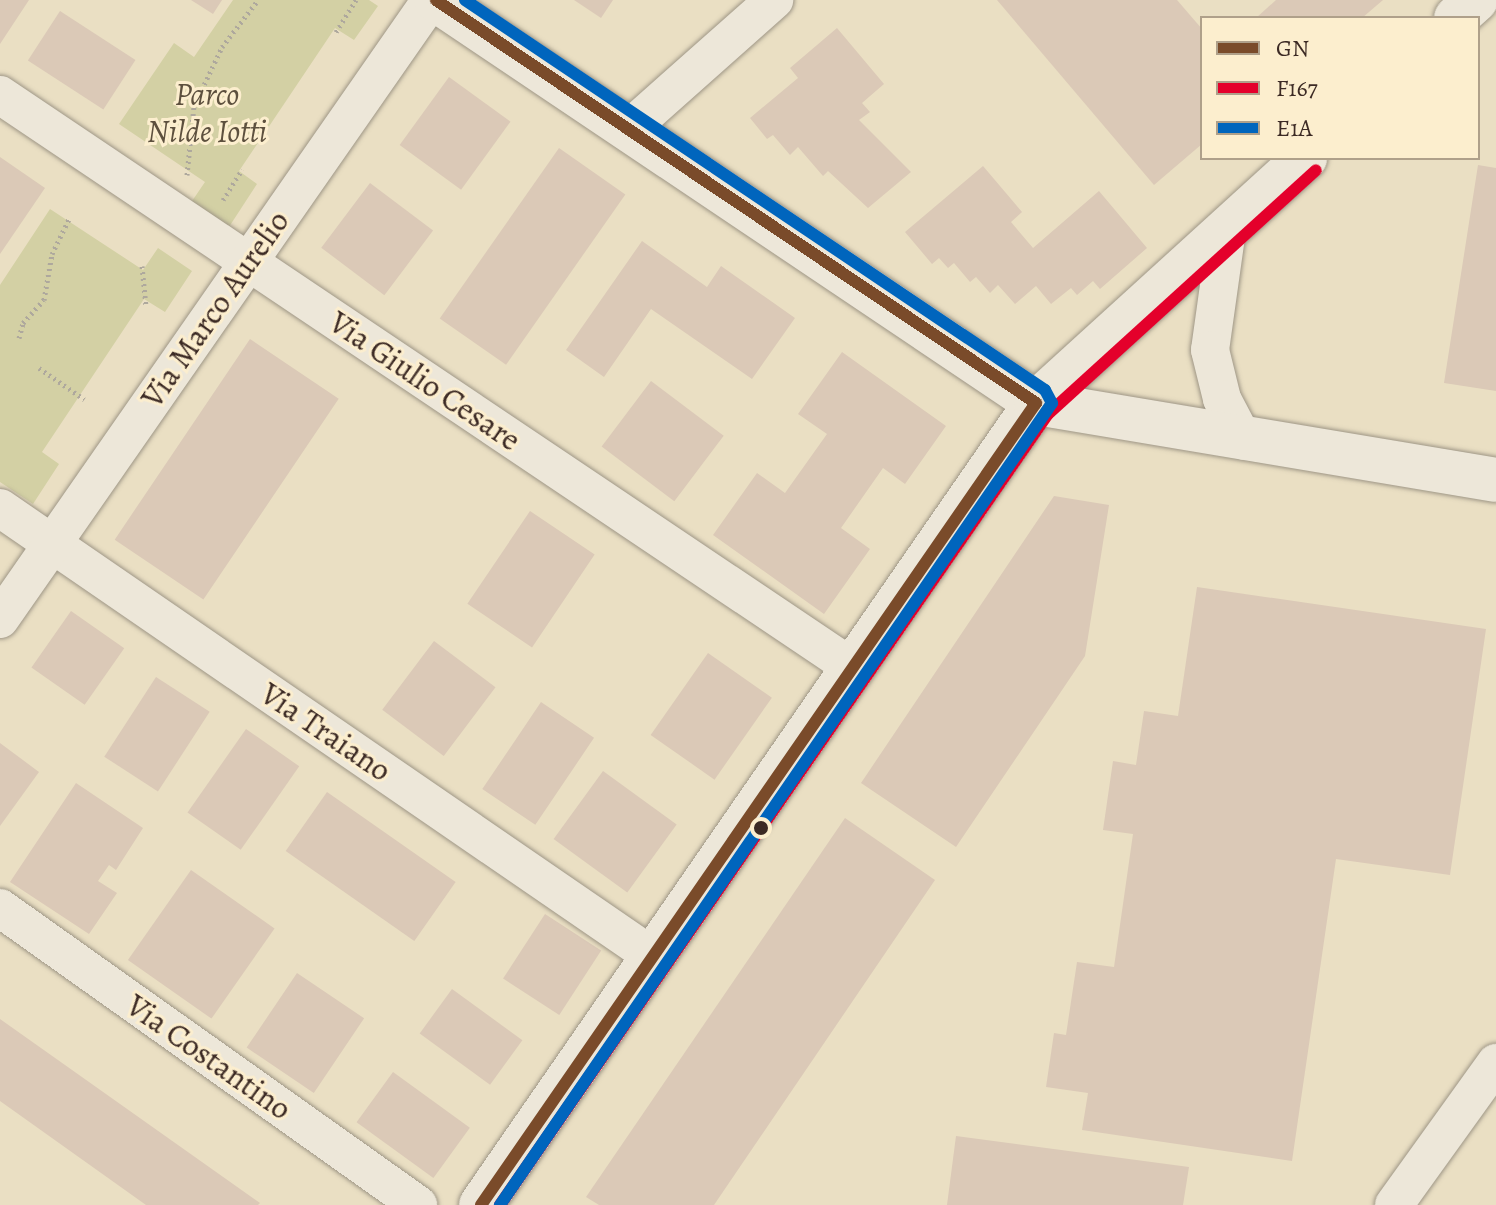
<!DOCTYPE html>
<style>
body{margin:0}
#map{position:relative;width:1496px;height:1205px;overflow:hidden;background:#eadfc3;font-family:Alegreya,serif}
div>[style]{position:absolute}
.green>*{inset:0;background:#d3d0a4}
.building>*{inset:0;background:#dbc9b7;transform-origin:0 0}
.path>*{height:5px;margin-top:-2.5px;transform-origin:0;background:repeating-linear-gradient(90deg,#aea89d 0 2px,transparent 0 6px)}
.roads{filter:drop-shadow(0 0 2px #9e9686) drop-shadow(0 0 2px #9e9686)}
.minor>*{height:38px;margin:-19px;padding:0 19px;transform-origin:19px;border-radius:19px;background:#ede7d9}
.tertiary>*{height:44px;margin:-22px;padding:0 22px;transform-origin:22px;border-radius:22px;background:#ede7d9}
.bus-1>*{height:12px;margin:-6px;padding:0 6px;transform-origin:6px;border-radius:6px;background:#7a4b2a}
.bus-2>*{height:12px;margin:-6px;padding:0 6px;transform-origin:6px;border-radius:6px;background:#e4002b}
.bus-3>*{height:12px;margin:-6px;padding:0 6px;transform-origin:6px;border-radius:6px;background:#0065bd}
.dots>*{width:22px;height:22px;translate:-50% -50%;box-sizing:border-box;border:4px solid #fceece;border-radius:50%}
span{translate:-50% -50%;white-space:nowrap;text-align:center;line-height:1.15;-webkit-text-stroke:6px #fceece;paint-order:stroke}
.park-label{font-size:32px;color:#5d503e;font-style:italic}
.street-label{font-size:32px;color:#3c2a24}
.legend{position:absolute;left:1200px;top:16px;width:280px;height:144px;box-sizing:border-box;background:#fceece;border:2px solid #afa08a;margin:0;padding:10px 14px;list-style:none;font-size:24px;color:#3c2a24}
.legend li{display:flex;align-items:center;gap:16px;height:40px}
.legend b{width:40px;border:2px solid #afa08a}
</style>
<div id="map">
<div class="green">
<i style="clip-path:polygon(233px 0,369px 0,378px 6px,354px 40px,335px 28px,239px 171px,257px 184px,227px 230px,190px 204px,205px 182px,119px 124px,174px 43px,194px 57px)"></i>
<i style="clip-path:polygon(50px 209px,143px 270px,158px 248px,192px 271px,165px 312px,144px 299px,42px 452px,59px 464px,33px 504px,0 482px,0 285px)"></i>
</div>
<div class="building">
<i style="clip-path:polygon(0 0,29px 0,0 44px)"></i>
<i style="clip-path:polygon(191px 0,222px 0,213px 14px)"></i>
<i style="clip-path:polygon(574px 0,613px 0,601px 18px)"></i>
<i style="clip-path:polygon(997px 0,1177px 0,1202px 29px,1202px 144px,1154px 185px)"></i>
<i style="clip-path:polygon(1276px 0,1383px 0,1362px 18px,1256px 18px)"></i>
<i style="left:60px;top:11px;width:90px;height:59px;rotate:33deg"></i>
<i style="clip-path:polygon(837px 28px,884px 84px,862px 103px,870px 112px,859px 120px,911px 172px,868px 208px,828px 171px,823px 176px,798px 147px,790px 155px,773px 135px,767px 139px,750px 118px,798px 78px,790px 68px)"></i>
<i style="left:449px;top:77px;width:76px;height:84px;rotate:36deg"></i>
<i style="left:559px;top:148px;width:81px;height:208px;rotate:35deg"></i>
<i style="clip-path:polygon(0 157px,45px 188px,0 254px)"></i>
<i style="clip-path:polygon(1478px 165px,1496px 168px,1496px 391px,1444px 383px)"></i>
<i style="clip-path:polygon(983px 166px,1022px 212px,1011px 222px,1033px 248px,1099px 191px,1147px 248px,1100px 289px,1093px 281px,1077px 295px,1071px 288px,1051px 304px,1036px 286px,1015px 304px,998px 285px,990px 293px,976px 277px,970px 282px,954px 263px,948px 268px,939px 258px,932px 264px,905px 232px)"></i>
<i style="left:370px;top:183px;width:79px;height:81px;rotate:37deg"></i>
<i style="clip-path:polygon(642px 241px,707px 287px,721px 266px,795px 318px,752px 379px,651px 309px,604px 377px,566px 350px)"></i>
<i style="left:250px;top:339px;width:107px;height:242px;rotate:34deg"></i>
<i style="clip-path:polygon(842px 352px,946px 426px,905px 484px,883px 468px,841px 528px,870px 549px,824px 614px,713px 535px,757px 473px,785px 493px,827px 434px,798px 414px)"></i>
<i style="left:651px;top:381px;width:91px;height:82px;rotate:37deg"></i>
<i style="clip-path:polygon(1054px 496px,1109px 505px,1085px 656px,956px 847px,861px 783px)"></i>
<i style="left:530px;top:511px;width:78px;height:112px;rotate:34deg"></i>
<i style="clip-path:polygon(1197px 587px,1486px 629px,1450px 875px,1336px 859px,1292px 1161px,1082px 1130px,1088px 1093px,1046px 1087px,1054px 1033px,1066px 1035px,1077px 962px,1114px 967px,1133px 834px,1103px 830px,1113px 761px,1136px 765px,1144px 711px,1178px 716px)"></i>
<i style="left:71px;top:611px;width:65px;height:69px;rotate:35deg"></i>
<i style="left:434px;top:641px;width:77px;height:86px;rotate:37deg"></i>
<i style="left:708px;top:653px;width:78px;height:100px;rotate:35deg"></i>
<i style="left:156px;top:677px;width:64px;height:95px;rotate:33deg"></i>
<i style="left:541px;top:702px;width:64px;height:105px;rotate:34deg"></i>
<i style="left:246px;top:729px;width:65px;height:102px;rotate:35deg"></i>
<i style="clip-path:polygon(0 743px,39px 772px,0 826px)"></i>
<i style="left:603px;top:771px;width:91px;height:84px;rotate:36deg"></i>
<i style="clip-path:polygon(76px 783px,143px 828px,116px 870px,109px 865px,98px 881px,117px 893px,89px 934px,10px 882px)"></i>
<i style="left:327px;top:792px;width:157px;height:72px;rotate:35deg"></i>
<i style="clip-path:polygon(845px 818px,935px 880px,714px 1205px,599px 1205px,586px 1197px)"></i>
<i style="left:191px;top:870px;width:102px;height:110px;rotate:35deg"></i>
<i style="left:545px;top:914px;width:67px;height:77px;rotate:33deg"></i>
<i style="left:297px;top:973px;width:81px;height:90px;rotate:34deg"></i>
<i style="left:452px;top:989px;width:87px;height:55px;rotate:36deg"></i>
<i style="clip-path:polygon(0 1019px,260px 1203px,258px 1205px,146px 1205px,0 1101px)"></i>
<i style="left:393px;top:1072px;width:95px;height:62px;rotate:36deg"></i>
<i style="clip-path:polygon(956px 1136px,1189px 1167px,1183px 1205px,947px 1205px)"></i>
</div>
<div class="path">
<i style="left:336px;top:32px;width:38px;rotate:-58deg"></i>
<i style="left:187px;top:175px;width:69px;rotate:-84.2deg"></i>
<i style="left:194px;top:106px;width:65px;rotate:-64.6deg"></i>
<i style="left:222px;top:47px;width:59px;rotate:-52.5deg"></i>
<i style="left:223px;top:200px;width:36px;rotate:-58deg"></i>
<i style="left:142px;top:266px;width:40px;rotate:84.3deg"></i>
<i style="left:19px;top:338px;width:16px;rotate:-75deg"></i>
<i style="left:23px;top:323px;width:31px;rotate:-48deg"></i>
<i style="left:44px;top:300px;width:47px;rotate:-80.1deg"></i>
<i style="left:52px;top:254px;width:41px;rotate:-64.1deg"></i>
<i style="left:39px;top:368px;width:55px;rotate:34.6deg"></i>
</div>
<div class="roads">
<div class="minor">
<i style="left:0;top:95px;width:1024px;rotate:33.89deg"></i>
<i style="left:630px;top:128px;width:193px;rotate:-41.6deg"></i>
<i style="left:1227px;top:229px;width:122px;rotate:98deg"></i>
<i style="left:1210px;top:350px;width:50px;rotate:76.2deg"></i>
<i style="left:1222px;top:399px;width:47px;rotate:62.4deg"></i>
<i style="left:0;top:508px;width:791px;rotate:34.49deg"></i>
<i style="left:0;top:619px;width:754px;rotate:-55.15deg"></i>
<i style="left:0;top:908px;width:513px;rotate:35.39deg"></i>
<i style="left:1394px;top:1205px;width:175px;rotate:-54.3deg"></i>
</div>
<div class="tertiary">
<i style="left:436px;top:0;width:723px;rotate:33.89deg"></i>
<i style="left:1036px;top:403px;width:466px;rotate:9.5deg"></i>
<i style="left:1456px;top:18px;width:27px;rotate:-42deg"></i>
<i style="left:481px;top:1205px;width:975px;rotate:-55.32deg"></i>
<i style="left:1036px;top:403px;width:364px;rotate:-42.3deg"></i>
</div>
</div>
<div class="bus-1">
<i style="left:436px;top:0;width:723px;rotate:33.89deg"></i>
<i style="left:481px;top:1205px;width:975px;rotate:-55.32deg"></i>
</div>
<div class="bus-2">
<i style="left:500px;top:1205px;width:962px;rotate:-55.29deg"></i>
<i style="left:1048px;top:414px;width:362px;rotate:-42.3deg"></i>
</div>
<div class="bus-3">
<i style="left:465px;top:0;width:699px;rotate:33.92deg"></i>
<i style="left:1045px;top:390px;width:15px;rotate:62deg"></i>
<i style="left:1052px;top:403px;width:974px;rotate:124.54deg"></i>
</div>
<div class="dots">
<i style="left:761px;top:828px;background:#3c2a24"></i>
</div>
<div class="park-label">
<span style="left:207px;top:113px">Parco<br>Nilde Iotti</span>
</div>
<div class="street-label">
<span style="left:215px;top:309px;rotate:-55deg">Via Marco Aurelio</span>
<span style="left:425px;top:381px;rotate:34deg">Via Giulio Cesare</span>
<span style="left:326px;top:732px;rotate:34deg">Via Traiano</span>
<span style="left:209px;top:1057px;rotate:35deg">Via Costantino</span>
</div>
<ul class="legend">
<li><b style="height:10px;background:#7a4b2a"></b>GN</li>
<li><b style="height:10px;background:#e4002b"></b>F167</li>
<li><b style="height:10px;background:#0065bd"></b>E1A</li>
</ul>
</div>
